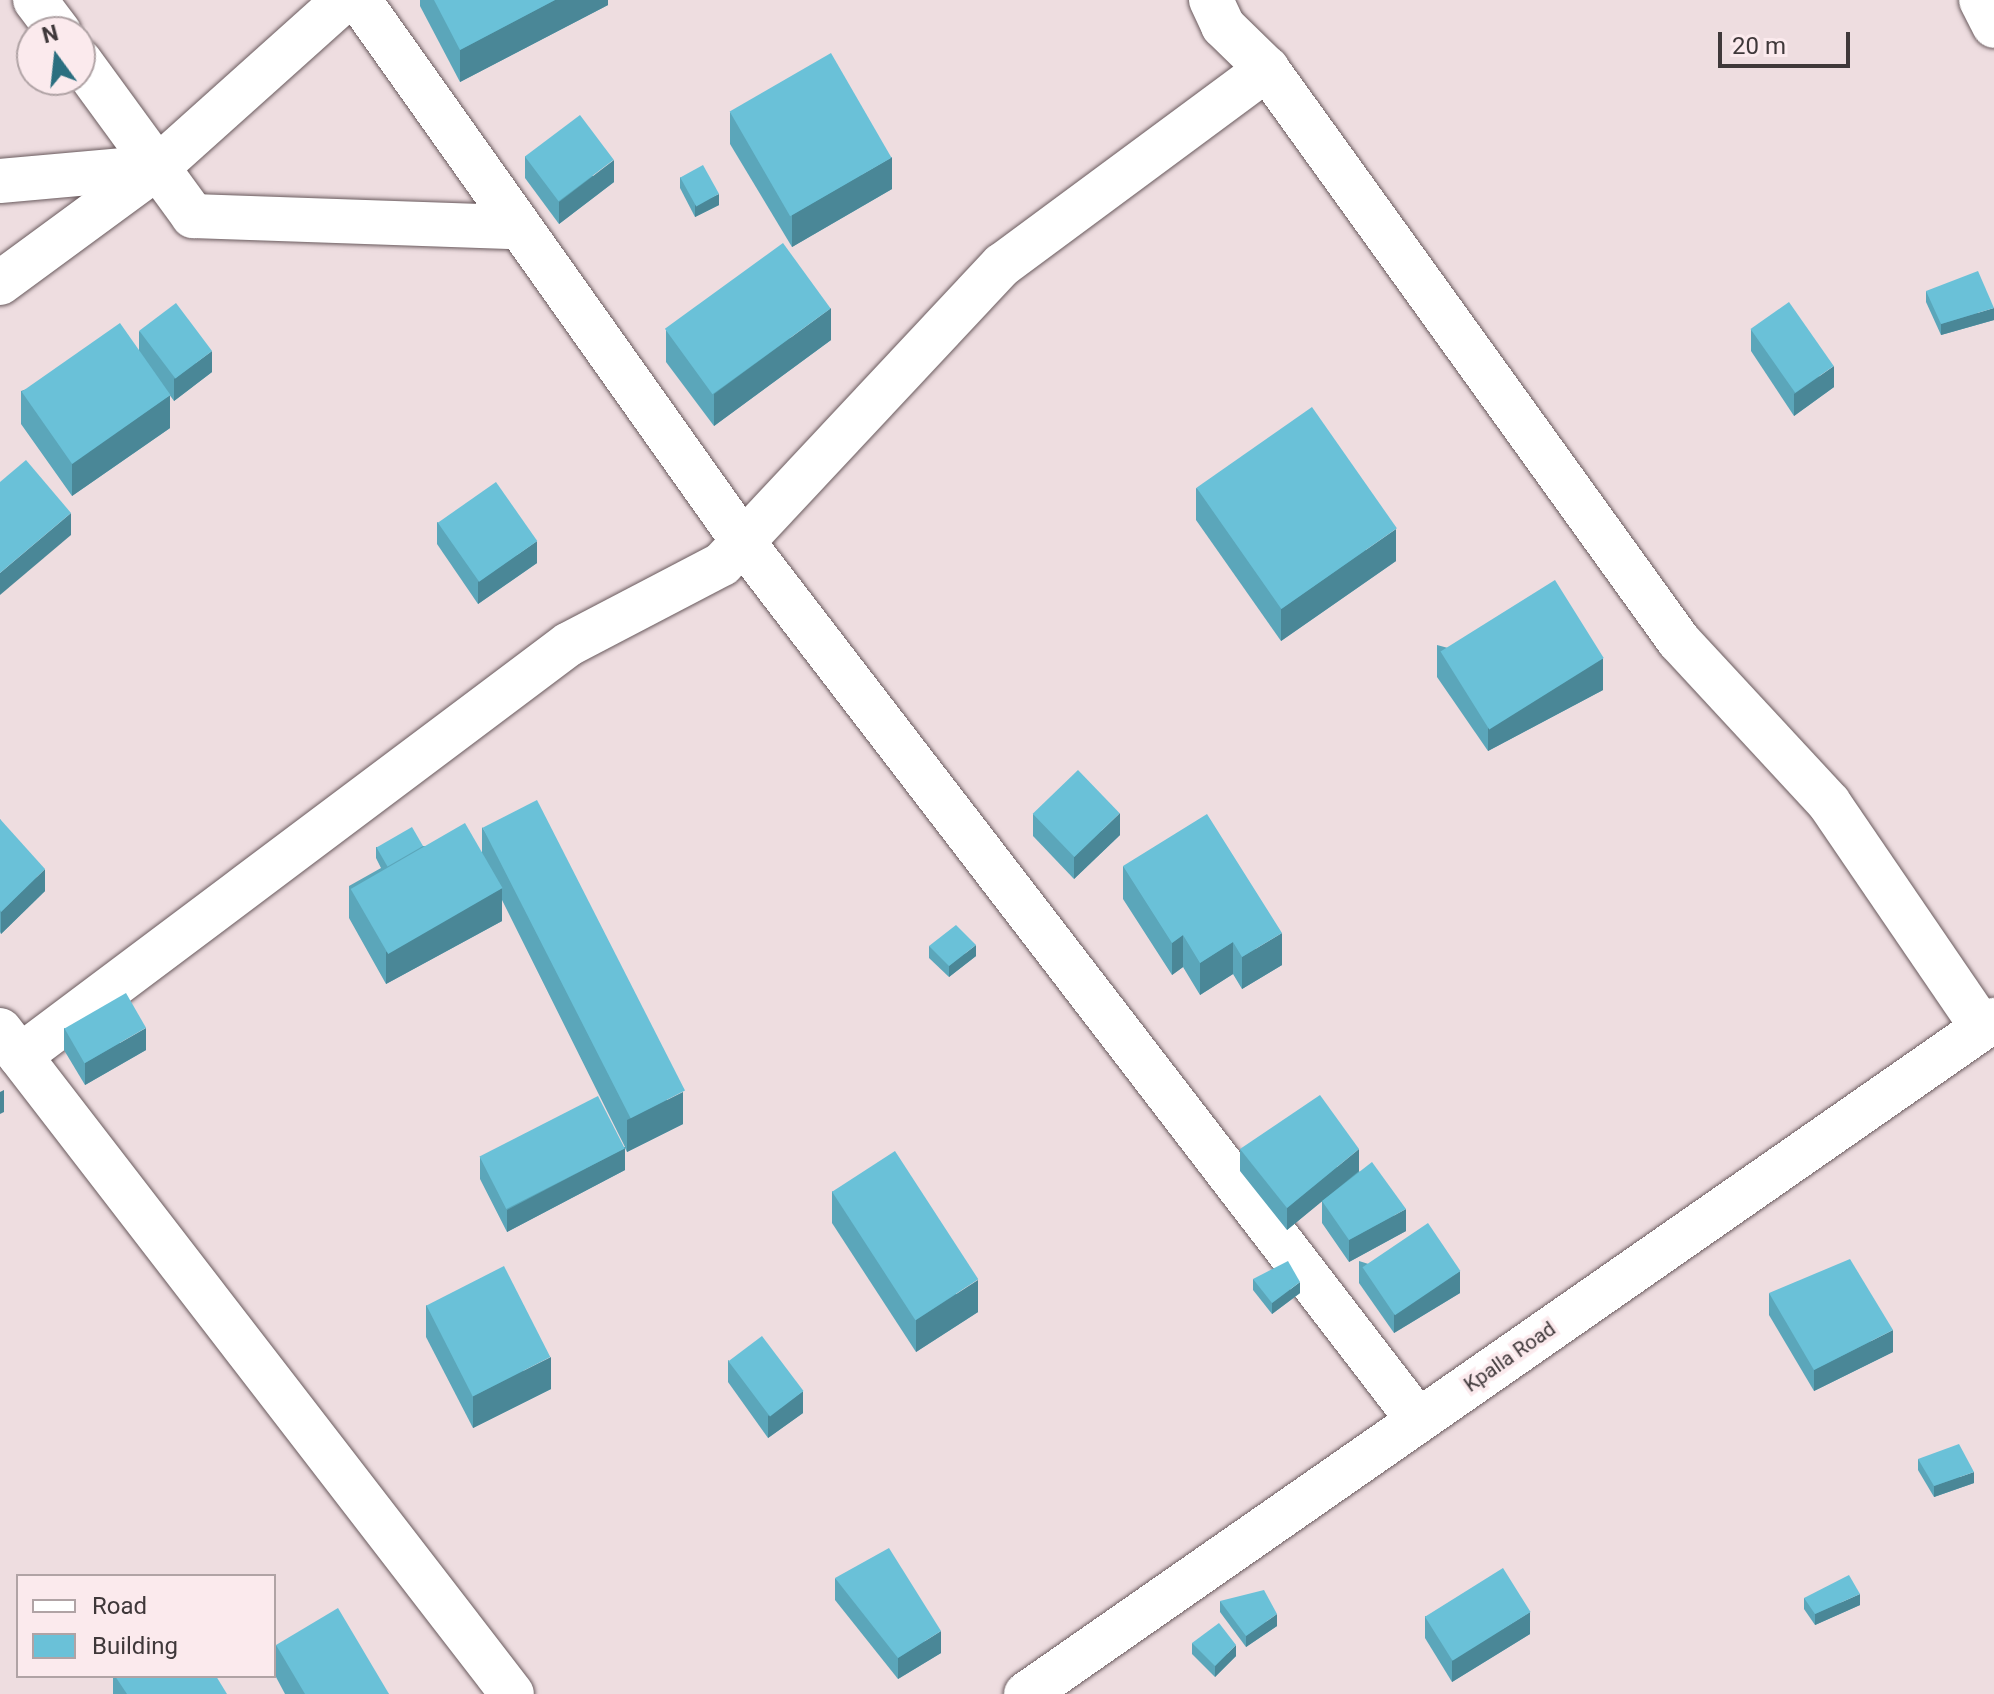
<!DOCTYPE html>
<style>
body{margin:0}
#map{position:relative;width:1994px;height:1694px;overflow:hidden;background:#eedde0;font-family:Roboto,sans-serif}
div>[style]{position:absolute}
.roads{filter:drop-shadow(0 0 2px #695a5d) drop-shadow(0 0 2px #695a5d)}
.minor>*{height:44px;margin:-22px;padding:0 22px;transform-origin:22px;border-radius:22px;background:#fff}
.highway>*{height:44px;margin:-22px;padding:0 22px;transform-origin:22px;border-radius:22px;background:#fff}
.wall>*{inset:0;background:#5ba6ba;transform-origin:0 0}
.shaded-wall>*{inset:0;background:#4a8797}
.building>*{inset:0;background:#6ac1d8;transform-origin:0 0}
span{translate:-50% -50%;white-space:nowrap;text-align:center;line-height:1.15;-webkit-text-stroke:7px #fbeaed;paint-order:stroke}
.street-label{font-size:20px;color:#3f383a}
.legend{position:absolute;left:16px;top:1574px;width:260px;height:104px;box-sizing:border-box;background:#fbeaed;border:2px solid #b0a3a5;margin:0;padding:10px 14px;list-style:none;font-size:24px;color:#3f383a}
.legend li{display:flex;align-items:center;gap:16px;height:40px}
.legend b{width:40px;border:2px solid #b0a3a5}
.north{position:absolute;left:16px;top:16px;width:80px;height:80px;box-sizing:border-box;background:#fbeaed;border:2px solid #b0a3a5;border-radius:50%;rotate:345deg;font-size:22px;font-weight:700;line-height:32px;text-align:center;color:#3f383a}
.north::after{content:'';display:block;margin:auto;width:28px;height:36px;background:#2b6f80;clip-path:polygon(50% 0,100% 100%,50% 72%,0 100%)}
.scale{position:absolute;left:1718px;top:32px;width:132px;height:36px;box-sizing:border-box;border:4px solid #3f383a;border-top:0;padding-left:10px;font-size:24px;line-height:28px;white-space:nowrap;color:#3f383a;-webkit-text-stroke:6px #fbeaed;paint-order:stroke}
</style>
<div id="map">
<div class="roads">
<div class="minor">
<i style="left:35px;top:0;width:40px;rotate:53deg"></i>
<i style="left:359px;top:0;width:666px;rotate:54.66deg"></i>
<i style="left:744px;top:543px;width:1106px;rotate:52.46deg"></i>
<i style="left:1211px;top:0;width:29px;rotate:65deg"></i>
<i style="left:1223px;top:26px;width:62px;rotate:44.3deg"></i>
<i style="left:1267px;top:69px;width:705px;rotate:54.24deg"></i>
<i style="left:1679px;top:641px;width:221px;rotate:47.2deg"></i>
<i style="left:1829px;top:803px;width:271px;rotate:55.7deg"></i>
<i style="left:80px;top:61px;width:192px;rotate:53.9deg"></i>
<i style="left:193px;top:216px;width:323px;rotate:2deg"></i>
<i style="left:0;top:181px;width:158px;rotate:-5.1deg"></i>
<i style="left:0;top:283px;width:196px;rotate:-36.3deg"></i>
<i style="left:158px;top:167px;width:250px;rotate:-41.9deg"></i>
<i style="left:0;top:1030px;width:838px;rotate:52.36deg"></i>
<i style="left:20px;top:1056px;width:686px;rotate:-36.89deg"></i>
<i style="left:569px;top:644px;width:173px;rotate:-27.6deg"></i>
<i style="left:722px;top:564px;width:410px;rotate:-46.9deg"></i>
<i style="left:1002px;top:265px;width:330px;rotate:-36.5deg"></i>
<i style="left:1026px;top:1694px;width:1180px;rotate:-34.85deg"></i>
</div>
<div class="highway">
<i style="left:1981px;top:0;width:29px;rotate:63deg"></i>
</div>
</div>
<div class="wall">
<i style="clip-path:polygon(420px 0,608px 0,608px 5px,460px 82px,420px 6px)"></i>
<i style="clip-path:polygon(730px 112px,892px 189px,792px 247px,730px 144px)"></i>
<i style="clip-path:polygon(525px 156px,614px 182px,559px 224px,525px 178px)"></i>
<i style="clip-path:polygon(680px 177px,719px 205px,695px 217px,680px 188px)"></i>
<i style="clip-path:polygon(1926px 291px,1994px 320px,1941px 335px,1926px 302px)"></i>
<i style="clip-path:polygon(1751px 329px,1834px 387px,1794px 416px,1751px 351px)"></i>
<i style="clip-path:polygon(666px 330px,831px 340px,714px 426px,666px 362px)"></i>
<i style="clip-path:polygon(139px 331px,212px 372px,174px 401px,166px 390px,170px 428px,72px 496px,21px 424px,21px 391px,139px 351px)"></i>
<i style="clip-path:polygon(1196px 488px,1396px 561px,1281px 641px,1196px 520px)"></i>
<i style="clip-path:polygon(437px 522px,537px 563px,478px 604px,437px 544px)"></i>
<i style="clip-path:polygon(1437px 645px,1603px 690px,1488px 751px,1437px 677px)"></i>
<i style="clip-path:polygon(1033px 814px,1120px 835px,1074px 879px,1033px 836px)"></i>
<i style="clip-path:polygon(0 819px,45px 891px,1px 934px,0 932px)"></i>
<i style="clip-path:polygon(482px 827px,683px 1124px,627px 1152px,625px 1148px,625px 1170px,507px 1232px,480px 1179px,480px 1157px,625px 1147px,502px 900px,502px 921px,386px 984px,349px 918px,349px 886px,381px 868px,376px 858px,376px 847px,423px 846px,482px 852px)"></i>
<i style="clip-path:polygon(1123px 866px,1282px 965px,1242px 989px,1233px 974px,1200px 995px,1183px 967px,1172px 975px,1123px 899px)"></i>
<i style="clip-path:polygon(929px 946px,976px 956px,949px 977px,929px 958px)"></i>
<i style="clip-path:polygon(64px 1028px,146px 1050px,85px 1085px,64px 1050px)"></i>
<i style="clip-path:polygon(1240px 1149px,1359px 1171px,1406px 1231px,1349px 1262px,1322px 1223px,1322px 1201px,1287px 1230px,1240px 1171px)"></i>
<i style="clip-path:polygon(832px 1191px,978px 1312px,916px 1352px,832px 1223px)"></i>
<i style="clip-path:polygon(1359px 1261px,1460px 1293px,1394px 1333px,1359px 1283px)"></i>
<i style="clip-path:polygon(1253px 1279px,1300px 1293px,1272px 1314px,1253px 1290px)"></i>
<i style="clip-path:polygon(1769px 1293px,1893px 1352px,1814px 1391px,1769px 1315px)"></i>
<i style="clip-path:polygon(426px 1305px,551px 1389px,473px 1428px,426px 1337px)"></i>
<i style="clip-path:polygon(728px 1360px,803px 1413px,768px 1438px,728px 1382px)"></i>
<i style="clip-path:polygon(1918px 1459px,1974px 1483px,1934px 1497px,1918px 1470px)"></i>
<i style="clip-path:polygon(835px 1578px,941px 1653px,898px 1679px,835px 1600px)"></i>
<i style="clip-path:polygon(1804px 1598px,1860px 1605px,1815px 1625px,1804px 1609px)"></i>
<i style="clip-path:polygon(1220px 1601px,1277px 1626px,1246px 1647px,1220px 1612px)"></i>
<i style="clip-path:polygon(1425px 1616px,1530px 1634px,1452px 1682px,1425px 1638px)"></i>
<i style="clip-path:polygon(1192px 1643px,1236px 1656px,1215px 1677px,1192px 1654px)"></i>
<i style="clip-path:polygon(276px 1645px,389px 1694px,285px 1694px,276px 1677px)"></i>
<i style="left:113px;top:1676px;width:103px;height:18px"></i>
</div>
<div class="shaded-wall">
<i style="clip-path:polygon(555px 0,608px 0,608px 5px,460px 82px,460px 50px)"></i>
<i style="clip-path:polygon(892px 157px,892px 189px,792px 247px,792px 215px)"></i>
<i style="clip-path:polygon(614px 160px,614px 182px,559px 224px,559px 202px)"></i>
<i style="clip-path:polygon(719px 194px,719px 205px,695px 217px,695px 205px)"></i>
<i style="clip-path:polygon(831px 308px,831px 340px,714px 426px,714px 394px)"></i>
<i style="clip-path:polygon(1994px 308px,1994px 320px,1941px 335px,1941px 324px)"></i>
<i style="clip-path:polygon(212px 351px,212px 372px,174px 401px,174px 379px)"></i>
<i style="clip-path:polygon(1834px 366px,1834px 387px,1794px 416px,1794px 394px)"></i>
<i style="clip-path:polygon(170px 395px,170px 428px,72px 496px,72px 463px)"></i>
<i style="clip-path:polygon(71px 513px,71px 535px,0 595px,0 573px)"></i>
<i style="clip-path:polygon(1396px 529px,1396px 561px,1281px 641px,1281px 609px)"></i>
<i style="clip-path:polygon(537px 541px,537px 563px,478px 604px,478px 582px)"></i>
<i style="clip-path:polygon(1603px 658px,1603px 690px,1488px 751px,1488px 719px)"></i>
<i style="clip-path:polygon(1120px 813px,1120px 835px,1074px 879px,1074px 857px)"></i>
<i style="clip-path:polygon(45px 869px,45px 891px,1px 934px,1px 912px)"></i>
<i style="clip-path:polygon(502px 888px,502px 921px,386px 984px,386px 952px)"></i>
<i style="clip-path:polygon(1282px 933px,1282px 965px,1242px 989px,1242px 957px)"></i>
<i style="clip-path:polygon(1183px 935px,1183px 967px,1172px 975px,1172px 943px)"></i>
<i style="clip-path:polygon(1233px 942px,1233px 974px,1200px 995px,1200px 963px)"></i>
<i style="clip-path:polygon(976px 945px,976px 956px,949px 977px,949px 966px)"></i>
<i style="clip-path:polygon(146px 1028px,146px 1050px,85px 1085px,85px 1063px)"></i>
<i style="clip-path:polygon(4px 1090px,4px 1112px,0 1114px,0 1092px)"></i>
<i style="clip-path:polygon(683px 1092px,683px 1124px,627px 1152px,627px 1120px)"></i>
<i style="clip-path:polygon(625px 1148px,625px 1170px,507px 1232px,507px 1210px)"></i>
<i style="clip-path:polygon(1359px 1149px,1359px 1171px,1287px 1230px,1287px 1208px)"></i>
<i style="clip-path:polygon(1406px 1209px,1406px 1231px,1349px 1262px,1349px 1240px)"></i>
<i style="clip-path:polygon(1460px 1271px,1460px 1293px,1394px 1333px,1394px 1311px)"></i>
<i style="clip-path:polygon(978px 1280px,978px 1312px,916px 1352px,916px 1320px)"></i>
<i style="clip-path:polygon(1300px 1282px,1300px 1293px,1272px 1314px,1272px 1303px)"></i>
<i style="clip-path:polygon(1893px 1330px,1893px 1352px,1814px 1391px,1814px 1370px)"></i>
<i style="clip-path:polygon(551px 1357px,551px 1389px,473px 1428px,473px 1396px)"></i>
<i style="clip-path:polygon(803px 1391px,803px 1413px,768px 1438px,768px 1416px)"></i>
<i style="clip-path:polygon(1974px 1472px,1974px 1483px,1934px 1497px,1934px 1486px)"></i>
<i style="clip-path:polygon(1860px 1594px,1860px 1605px,1815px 1625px,1815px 1614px)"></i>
<i style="clip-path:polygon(1530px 1612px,1530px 1634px,1452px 1682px,1452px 1660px)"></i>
<i style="clip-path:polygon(1277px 1614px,1277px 1626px,1246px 1647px,1246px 1636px)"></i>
<i style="clip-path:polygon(941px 1631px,941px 1653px,898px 1679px,898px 1658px)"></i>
<i style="clip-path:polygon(1236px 1645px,1236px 1656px,1215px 1677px,1215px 1666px)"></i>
</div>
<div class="building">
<i style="clip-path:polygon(434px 0,555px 0,460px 50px)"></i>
<i style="left:831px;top:53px;width:121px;height:117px;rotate:60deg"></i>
<i style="left:580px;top:115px;width:56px;height:69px;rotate:53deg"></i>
<i style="left:703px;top:165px;width:33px;height:26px;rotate:61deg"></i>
<i style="left:783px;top:243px;width:81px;height:146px;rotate:54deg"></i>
<i style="clip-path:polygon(1978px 271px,1994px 308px,1941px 324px,1926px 291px)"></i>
<i style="left:1789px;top:302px;width:78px;height:47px;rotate:55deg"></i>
<i style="left:176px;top:303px;width:60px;height:46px;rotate:53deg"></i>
<i style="left:120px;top:323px;width:88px;height:120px;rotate:55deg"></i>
<i style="left:1312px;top:407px;width:148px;height:141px;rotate:55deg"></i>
<i style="clip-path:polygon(26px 460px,71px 513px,0 573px,0 482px)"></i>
<i style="left:496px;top:482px;width:72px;height:71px;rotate:55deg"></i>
<i style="left:1555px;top:580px;width:92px;height:135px;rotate:58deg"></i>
<i style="left:1078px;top:770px;width:60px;height:63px;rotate:46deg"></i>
<i style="left:537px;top:800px;width:326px;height:61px;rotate:63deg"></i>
<i style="clip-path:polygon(1207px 814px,1282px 933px,1242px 957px,1233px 942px,1200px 963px,1183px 935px,1172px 943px,1123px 866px)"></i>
<i style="clip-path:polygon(0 819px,45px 869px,1px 912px,0 910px)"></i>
<i style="left:465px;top:823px;width:75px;height:132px;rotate:60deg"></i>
<i style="left:412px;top:827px;width:22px;height:41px;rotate:60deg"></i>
<i style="clip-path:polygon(956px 925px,976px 945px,949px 966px,929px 946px)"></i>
<i style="left:126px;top:993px;width:40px;height:71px;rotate:60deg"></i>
<i style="clip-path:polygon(1320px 1095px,1359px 1149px,1287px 1208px,1240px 1149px)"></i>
<i style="left:598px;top:1096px;width:59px;height:133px;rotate:63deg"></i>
<i style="left:895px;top:1151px;width:153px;height:75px;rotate:57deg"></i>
<i style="clip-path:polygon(1372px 1162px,1406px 1209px,1349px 1240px,1322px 1201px)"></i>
<i style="left:1428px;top:1223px;width:58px;height:79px;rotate:56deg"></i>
<i style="clip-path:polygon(1850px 1259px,1893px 1330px,1814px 1370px,1769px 1293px)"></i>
<i style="clip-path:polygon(1288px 1261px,1300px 1282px,1272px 1303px,1253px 1279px)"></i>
<i style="left:504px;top:1266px;width:102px;height:87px;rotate:63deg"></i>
<i style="left:762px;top:1336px;width:69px;height:42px;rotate:53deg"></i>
<i style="clip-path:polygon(1959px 1444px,1974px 1472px,1934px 1486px,1918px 1459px)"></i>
<i style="clip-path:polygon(889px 1548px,941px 1631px,898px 1658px,835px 1578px)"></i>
<i style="left:1503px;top:1568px;width:52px;height:92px;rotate:58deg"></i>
<i style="clip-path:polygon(1849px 1575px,1860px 1594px,1815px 1614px,1804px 1598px)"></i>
<i style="clip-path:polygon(1264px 1590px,1277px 1614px,1246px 1636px,1220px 1601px)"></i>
<i style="clip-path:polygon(338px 1608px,389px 1694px,305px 1694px,276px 1645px)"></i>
<i style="clip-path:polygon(1219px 1623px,1236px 1645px,1215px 1666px,1192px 1643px)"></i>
<i style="clip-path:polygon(115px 1676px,216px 1676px,227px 1694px,127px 1694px)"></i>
</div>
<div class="street-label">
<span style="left:1510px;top:1357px;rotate:-35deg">Kpalla Road</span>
</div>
<ul class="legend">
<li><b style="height:10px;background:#fff"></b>Road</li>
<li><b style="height:22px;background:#6ac1d8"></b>Building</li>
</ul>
<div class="north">N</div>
<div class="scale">20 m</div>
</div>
